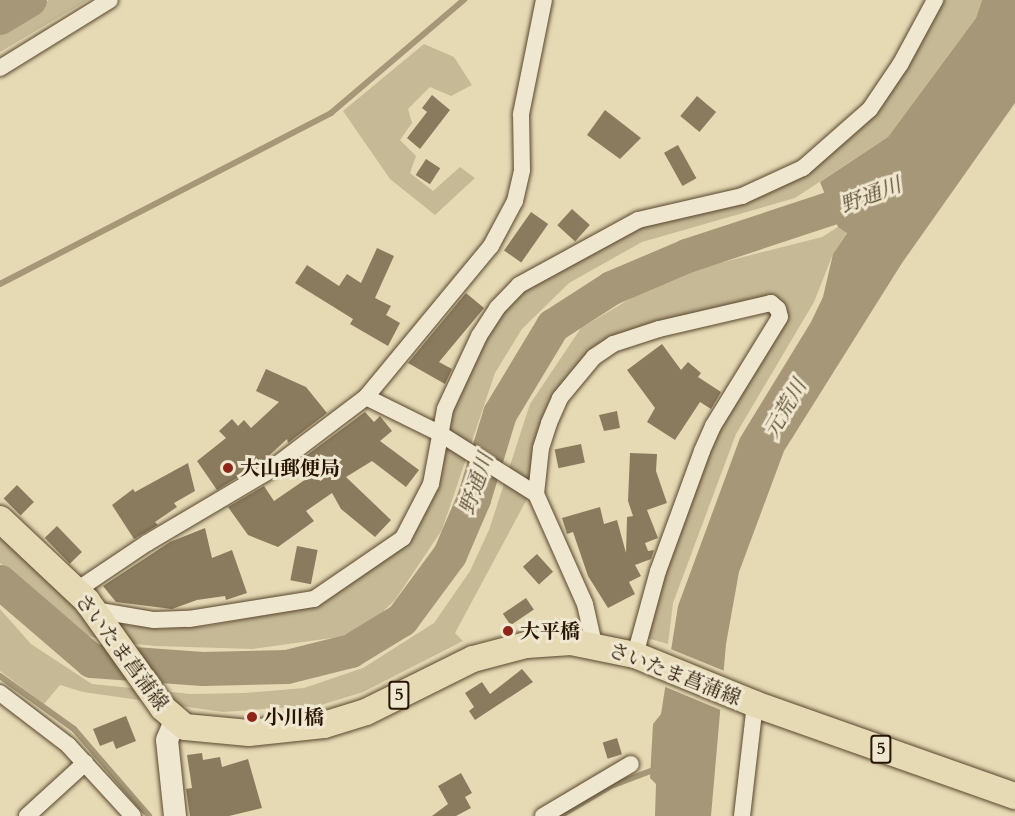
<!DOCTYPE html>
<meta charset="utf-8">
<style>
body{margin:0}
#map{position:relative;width:1015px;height:816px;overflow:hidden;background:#e6dab5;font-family:Cardo,"Noto Serif JP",serif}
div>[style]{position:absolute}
.green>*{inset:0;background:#c6b996}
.water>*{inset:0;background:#a59777}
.pier>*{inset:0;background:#e6dab5}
.stream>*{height:6px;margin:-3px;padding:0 3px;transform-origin:3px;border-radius:3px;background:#a59777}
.river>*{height:34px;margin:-17px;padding:0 17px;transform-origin:17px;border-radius:17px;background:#a59777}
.building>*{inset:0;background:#8b7b5e;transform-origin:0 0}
.roads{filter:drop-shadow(0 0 2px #58462d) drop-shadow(0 0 2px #58462d)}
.street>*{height:16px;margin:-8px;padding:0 8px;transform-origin:8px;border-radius:8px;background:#efe7cf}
.secondary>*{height:22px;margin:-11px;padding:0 11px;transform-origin:11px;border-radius:11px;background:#efe7cf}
.primary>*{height:26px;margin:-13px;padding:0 13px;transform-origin:13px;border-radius:13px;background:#e6dab5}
.dots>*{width:16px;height:16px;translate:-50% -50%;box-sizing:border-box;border:3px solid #efe7cf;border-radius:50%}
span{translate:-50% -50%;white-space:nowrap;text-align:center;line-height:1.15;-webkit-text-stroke:6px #efe7cf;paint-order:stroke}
.shield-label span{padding:2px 4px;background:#efe7cf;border:2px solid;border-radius:4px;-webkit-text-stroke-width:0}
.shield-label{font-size:18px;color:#281500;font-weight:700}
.poi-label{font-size:20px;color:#281500;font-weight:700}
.left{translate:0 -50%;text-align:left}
.street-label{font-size:20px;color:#281500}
.water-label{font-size:21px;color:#5a4930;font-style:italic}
</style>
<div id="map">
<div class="green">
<i style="clip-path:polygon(49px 0,88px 0,0 52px,0 30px)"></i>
<i style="clip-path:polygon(940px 0,982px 0,976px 18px,888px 137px,795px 198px,642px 242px,569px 283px,522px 329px,495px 373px,442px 530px,395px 600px,370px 624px,339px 637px,253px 649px,154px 646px,103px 640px,85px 635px,0 563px,0 530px,91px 621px,160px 629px,208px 626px,321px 605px,412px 537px,443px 425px,493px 321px,537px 279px,640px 225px,744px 202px,877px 112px)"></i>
<i style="clip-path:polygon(424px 44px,454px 57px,472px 85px,451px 96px,430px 87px,408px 109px,412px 123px,400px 140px,416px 156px,410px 173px,433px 191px,460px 167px,475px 178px,435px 215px,390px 179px,343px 111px)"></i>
<i style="clip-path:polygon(838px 227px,847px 232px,833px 254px,814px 302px,736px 434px,673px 603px,668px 644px,647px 638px,673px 547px,716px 434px,780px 304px,595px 348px,569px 373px,551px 402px,527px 499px,455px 633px,463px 641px,363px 692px,321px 705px,223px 712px,83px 692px,60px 685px,44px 704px,0 671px,0 609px,31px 644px,92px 684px,191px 694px,244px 693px,304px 688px,363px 668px,434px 623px,470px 571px,489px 530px,530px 404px,581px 328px,633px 297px,692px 270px,822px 237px)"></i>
</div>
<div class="water">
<i style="clip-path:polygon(982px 0,1015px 0,1015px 103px,902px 263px,784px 451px,739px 572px,726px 644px,711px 816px,655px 816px,656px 784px,650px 778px,653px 724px,661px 714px,678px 606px,740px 438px,811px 322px,823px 297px,833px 254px,847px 233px,838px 227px,820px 182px,888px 137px,976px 18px)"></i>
</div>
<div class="pier">
<i style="clip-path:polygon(668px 648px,727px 672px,723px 711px,663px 686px)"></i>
</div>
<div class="stream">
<i style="left:0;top:284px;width:373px;rotate:-27.3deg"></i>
<i style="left:331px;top:113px;width:175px;rotate:-40.4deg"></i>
<i style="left:0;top:676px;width:91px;rotate:35.6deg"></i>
<i style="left:74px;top:729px;width:115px;rotate:49.2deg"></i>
<i style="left:560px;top:816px;width:59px;rotate:-30.5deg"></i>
<i style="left:611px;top:786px;width:48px;rotate:-20.7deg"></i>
</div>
<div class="river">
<i style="left:0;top:18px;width:35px;rotate:-31deg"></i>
<i style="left:0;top:582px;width:121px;rotate:40.7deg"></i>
<i style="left:92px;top:661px;width:111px;rotate:4.1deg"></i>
<i style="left:203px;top:669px;width:84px;rotate:-1.4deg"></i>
<i style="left:287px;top:667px;width:66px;rotate:-14deg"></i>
<i style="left:351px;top:651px;width:60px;rotate:-31.3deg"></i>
<i style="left:402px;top:620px;width:81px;rotate:-53.6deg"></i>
<i style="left:450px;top:555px;width:61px;rotate:-66.8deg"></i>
<i style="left:474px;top:499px;width:89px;rotate:-73deg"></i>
<i style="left:500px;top:414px;width:103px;rotate:-58.9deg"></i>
<i style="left:553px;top:326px;width:70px;rotate:-32.8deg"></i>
<i style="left:612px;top:288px;width:82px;rotate:-23.1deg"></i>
<i style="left:687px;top:256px;width:198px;rotate:-18.3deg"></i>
</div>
<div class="building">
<i style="clip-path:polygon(432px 95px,450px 110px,420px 149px,407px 138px,427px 112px,422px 108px)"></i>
<i style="left:697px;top:96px;width:25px;height:26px;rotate:40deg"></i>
<i style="clip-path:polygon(605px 110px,641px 138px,620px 159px,587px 135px)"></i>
<i style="left:678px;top:145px;width:38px;height:16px;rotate:61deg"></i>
<i style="left:426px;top:159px;width:17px;height:19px;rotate:33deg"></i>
<i style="left:572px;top:209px;width:24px;height:22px;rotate:42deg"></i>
<i style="left:531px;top:212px;width:21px;height:47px;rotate:35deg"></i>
<i style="clip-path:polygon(377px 248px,394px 256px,375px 298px,391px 306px,386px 315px,400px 323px,388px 346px,350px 324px,353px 319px,295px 283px,307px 265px,339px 286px,347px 274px,361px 283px)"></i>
<i style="clip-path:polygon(466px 293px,484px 308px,439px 362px,452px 369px,445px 384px,408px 363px)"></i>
<i style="clip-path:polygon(662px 344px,681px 370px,688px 362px,701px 373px,698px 377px,721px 392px,711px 409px,700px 402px,675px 440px,647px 422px,655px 408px,627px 370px)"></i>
<i style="clip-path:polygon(266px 369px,306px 387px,327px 413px,288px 443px,287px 439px,261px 463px,217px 490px,197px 461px,226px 438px,219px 431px,232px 419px,238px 426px,244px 420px,251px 428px,279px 402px,256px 391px)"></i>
<i style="clip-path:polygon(617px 411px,620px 428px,604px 431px,599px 415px)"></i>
<i style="clip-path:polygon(365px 412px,374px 422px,380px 416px,392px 431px,380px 441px,419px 470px,406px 487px,372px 461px,346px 477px,391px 520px,375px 537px,341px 509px,332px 493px,306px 511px,314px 521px,278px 547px,248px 535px,228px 507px,264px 486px,274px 501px,309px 477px,299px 461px)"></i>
<i style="left:581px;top:444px;width:19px;height:27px;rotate:78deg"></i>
<i style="clip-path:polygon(630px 453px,657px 454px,656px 471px,667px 503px,647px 510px,658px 538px,645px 543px,648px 551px,654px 550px,651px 559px,635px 565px,641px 576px,629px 582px,635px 594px,608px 608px,588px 576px,573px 532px,567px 534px,562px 518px,600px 507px,604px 524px,617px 520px,626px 553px,627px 517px,633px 516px,628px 501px)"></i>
<i style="clip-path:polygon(188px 463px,195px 491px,174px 503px,177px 507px,155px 522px,158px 525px,134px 539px,112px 505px,133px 489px,135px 492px)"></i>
<i style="left:17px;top:485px;width:24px;height:19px;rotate:45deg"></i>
<i style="left:57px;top:526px;width:36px;height:17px;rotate:46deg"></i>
<i style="clip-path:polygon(205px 528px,212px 558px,232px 550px,247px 593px,226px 600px,225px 596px,197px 600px,172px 609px,116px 602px,103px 586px,170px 542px)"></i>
<i style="left:297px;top:546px;width:21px;height:35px;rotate:11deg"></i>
<i style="left:537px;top:554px;width:24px;height:19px;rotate:48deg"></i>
<i style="left:526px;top:598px;width:14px;height:28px;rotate:56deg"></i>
<i style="clip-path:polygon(522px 669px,533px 682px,475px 720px,469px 711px,474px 707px,465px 693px,482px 682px,490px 694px)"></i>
<i style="clip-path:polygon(126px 716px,136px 741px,116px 749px,113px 741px,100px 746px,93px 729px)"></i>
<i style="left:617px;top:738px;width:17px;height:15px;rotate:73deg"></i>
<i style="clip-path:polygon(202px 753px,203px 760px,220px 757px,222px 767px,248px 759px,262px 808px,229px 816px,190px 816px,186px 789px,192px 788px,187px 755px)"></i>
<i style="clip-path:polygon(461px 773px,472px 793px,465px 797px,471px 808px,456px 816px,432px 816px,448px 804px,438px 786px)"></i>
</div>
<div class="roads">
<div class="street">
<i style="left:0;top:68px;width:129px;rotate:-31.7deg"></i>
<i style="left:366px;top:397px;width:81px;rotate:26.3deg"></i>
<i style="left:439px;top:433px;width:115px;rotate:32.2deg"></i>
<i style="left:536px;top:494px;width:120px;rotate:66deg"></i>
<i style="left:585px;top:604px;width:41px;rotate:77.3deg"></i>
<i style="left:536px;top:494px;width:46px;rotate:-83.8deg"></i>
<i style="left:541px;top:448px;width:26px;rotate:-72deg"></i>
<i style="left:549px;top:423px;width:27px;rotate:-66deg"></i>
<i style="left:560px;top:398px;width:53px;rotate:-50.3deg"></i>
<i style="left:594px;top:357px;width:23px;rotate:-34deg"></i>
<i style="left:613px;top:344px;width:48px;rotate:-18.1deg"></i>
<i style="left:659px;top:329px;width:115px;rotate:-13.1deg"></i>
<i style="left:771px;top:303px;width:9px;rotate:41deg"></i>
<i style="left:778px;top:309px;width:8px;rotate:76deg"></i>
<i style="left:780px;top:317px;width:128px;rotate:121.6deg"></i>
<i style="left:713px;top:426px;width:27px;rotate:114deg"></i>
<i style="left:702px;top:451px;width:128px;rotate:110.1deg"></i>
<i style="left:658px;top:571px;width:87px;rotate:105.3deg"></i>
<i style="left:77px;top:590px;width:84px;rotate:-33.9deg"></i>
<i style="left:147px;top:543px;width:139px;rotate:-30.6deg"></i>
<i style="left:267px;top:472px;width:124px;rotate:-37.1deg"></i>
<i style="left:366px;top:397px;width:196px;rotate:-50.4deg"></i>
<i style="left:491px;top:246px;width:51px;rotate:-61.9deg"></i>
<i style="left:515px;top:201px;width:32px;rotate:-77deg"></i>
<i style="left:522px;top:170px;width:56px;rotate:-91deg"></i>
<i style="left:521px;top:114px;width:116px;rotate:-78.6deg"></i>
<i style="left:94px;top:610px;width:61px;rotate:9.5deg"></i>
<i style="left:154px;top:620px;width:35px;rotate:-2deg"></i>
<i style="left:189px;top:619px;width:127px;rotate:-9.1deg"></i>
<i style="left:314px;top:599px;width:108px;rotate:-34.4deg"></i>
<i style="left:403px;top:538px;width:61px;rotate:-62.6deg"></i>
<i style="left:431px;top:484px;width:76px;rotate:-79.4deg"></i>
<i style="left:445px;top:409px;width:81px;rotate:-65deg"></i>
<i style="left:479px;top:336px;width:33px;rotate:-57deg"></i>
<i style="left:497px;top:308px;width:32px;rotate:-46deg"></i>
<i style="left:519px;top:285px;width:136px;rotate:-28.6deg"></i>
<i style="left:638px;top:220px;width:107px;rotate:-13deg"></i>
<i style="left:742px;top:196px;width:67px;rotate:-24.7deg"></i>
<i style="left:803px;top:168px;width:89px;rotate:-41.4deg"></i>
<i style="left:870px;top:109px;width:55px;rotate:-56deg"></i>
<i style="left:901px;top:63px;width:72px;rotate:-61.6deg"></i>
<i style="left:0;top:693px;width:86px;rotate:37.4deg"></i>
<i style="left:68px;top:745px;width:96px;rotate:47.5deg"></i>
<i style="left:27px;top:816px;width:79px;rotate:-42.4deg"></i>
<i style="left:543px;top:816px;width:102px;rotate:-30.6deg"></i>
<i style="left:742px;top:816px;width:113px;rotate:-83.4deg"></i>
</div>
<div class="secondary">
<i style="left:175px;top:816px;width:76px;rotate:-96deg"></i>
<i style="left:167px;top:740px;width:21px;rotate:-67deg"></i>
</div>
<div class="primary">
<i style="left:0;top:519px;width:120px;rotate:43.3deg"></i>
<i style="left:87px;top:601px;width:131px;rotate:54.6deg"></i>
<i style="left:163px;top:708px;width:29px;rotate:41deg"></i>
<i style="left:185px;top:727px;width:64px;rotate:5.4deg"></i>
<i style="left:249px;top:733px;width:75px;rotate:-6.1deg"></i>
<i style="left:324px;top:725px;width:44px;rotate:-17.2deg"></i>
<i style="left:366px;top:712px;width:119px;rotate:-26.4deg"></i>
<i style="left:473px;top:659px;width:55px;rotate:-14.8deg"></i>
<i style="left:526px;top:645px;width:45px;rotate:-3.8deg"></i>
<i style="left:571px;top:642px;width:65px;rotate:11.5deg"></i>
<i style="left:635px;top:655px;width:130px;rotate:22.2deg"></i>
<i style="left:755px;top:704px;width:276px;rotate:19.5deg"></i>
</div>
</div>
<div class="dots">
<i style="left:228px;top:468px;background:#8f2418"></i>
<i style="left:508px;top:631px;background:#8f2418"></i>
<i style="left:252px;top:717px;background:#8f2418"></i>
</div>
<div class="shield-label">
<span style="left:399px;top:695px">5</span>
<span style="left:881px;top:749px">5</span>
</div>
<div class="poi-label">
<span class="left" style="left:240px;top:468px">大山郵便局</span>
<span class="left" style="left:520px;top:631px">大平橋</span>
<span class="left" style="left:264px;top:717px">小川橋</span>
</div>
<div class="street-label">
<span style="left:122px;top:652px;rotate:53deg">さいたま菖蒲線</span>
<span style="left:675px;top:674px;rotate:21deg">さいたま菖蒲線</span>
</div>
<div class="water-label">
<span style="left:871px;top:196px;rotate:-21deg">野通川</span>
<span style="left:786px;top:409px;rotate:-60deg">元荒川</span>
<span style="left:477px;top:484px;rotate:-71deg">野通川</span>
</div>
</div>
